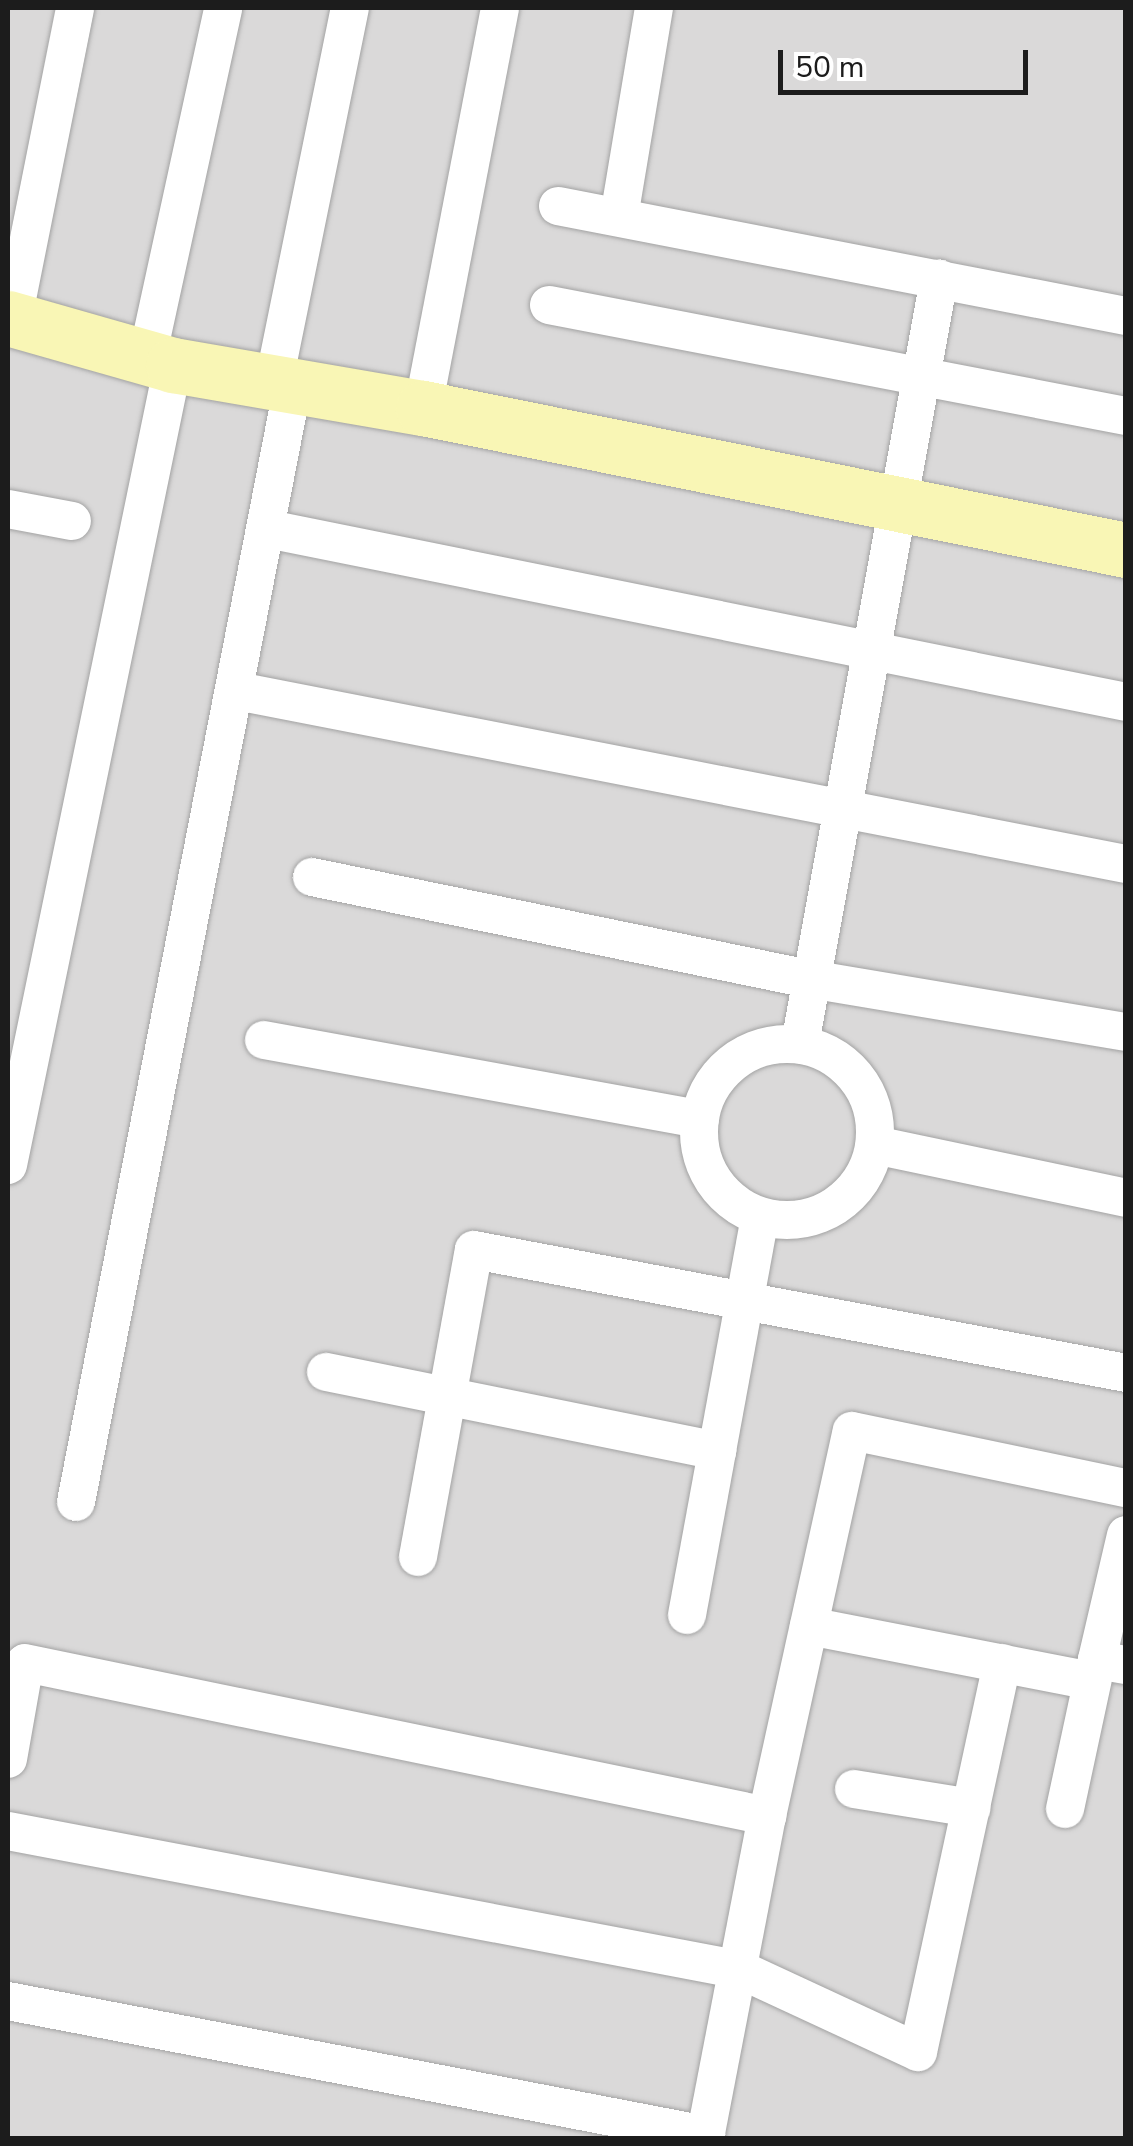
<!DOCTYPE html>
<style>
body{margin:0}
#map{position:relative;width:1133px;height:2146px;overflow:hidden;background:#eee9e2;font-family:"Nunito Sans",sans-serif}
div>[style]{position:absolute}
.residential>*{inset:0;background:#dad9d9;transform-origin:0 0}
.roads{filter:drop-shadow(0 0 2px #a3a3a3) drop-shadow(0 0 2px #a3a3a3)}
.street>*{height:38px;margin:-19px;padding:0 19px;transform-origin:19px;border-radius:19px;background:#fff}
.street>.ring{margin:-19px;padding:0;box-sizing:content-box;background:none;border:38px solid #fff;border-radius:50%}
.secondary>*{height:55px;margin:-27.5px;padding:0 27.5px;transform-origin:27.5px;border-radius:27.5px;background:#f9f6b5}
span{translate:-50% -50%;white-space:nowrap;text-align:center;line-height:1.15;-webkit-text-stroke:8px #fff;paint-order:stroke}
.frame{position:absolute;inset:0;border:10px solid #1c1c1c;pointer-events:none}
.scale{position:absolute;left:778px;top:50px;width:250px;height:45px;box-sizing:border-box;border:5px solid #1c1c1c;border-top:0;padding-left:12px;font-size:30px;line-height:35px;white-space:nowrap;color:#1c1c1c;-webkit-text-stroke:8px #fff;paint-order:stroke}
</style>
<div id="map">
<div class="residential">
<i style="left:8px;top:8px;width:1117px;height:2130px"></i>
</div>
<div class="roads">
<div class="street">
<i style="left:558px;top:206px;width:579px;rotate:10.96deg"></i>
<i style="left:619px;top:217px;width:212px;rotate:-80.5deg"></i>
<i style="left:549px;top:305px;width:588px;rotate:10.89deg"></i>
<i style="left:13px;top:319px;width:317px;rotate:-78.7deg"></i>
<i style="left:147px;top:358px;width:358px;rotate:-77.7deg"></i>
<i style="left:274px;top:381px;width:381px;rotate:-78.5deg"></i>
<i style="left:423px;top:408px;width:407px;rotate:-79.1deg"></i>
<i style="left:8px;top:509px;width:65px;rotate:10.6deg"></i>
<i style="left:268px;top:529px;width:875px;rotate:11.4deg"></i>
<i style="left:237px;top:691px;width:906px;rotate:11.01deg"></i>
<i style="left:312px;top:877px;width:507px;rotate:11.6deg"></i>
<i style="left:809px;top:979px;width:321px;rotate:9.5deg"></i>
<i style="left:264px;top:1040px;width:443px;rotate:10.3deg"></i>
<i style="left:800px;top:1044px;width:778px;rotate:-79.7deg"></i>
<i class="ring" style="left:699px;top:1044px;width:138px;height:138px"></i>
<i style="left:875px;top:1145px;width:257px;rotate:11.9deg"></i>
<i style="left:8px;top:1165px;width:817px;rotate:-78.35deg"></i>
<i style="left:326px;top:1372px;width:399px;rotate:11.4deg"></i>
<i style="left:717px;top:1451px;width:238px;rotate:-79.6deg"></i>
<i style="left:76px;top:1502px;width:1138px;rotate:-79.01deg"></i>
<i style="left:1126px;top:1535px;width:128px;rotate:103.1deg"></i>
<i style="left:1097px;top:1660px;width:29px;rotate:10deg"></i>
<i style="left:418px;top:1557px;width:312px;rotate:-79.7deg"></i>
<i style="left:474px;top:1250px;width:664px;rotate:10.68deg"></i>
<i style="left:687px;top:1615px;width:167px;rotate:-79.6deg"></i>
<i style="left:809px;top:1626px;width:288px;rotate:11deg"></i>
<i style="left:8px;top:1759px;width:97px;rotate:-80deg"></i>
<i style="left:25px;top:1663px;width:758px;rotate:11.65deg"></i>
<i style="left:854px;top:1789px;width:119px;rotate:9.2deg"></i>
<i style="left:1065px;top:1809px;width:152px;rotate:-77.9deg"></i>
<i style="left:8px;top:1831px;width:746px;rotate:10.74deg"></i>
<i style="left:741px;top:1970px;width:195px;rotate:24.9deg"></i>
<i style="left:918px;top:2052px;width:398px;rotate:-77.8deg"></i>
<i style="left:8px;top:2001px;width:711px;rotate:10.87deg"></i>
<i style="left:705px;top:2138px;width:328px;rotate:-79.1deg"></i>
<i style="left:767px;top:1816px;width:394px;rotate:-77.6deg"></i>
<i style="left:852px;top:1431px;width:280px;rotate:11.8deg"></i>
</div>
<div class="secondary">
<i style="left:8px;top:318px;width:172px;rotate:15.9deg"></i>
<i style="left:173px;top:365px;width:254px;rotate:9.8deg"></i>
<i style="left:423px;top:408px;width:717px;rotate:11.42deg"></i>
</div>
</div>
<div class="frame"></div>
<div class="scale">50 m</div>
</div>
